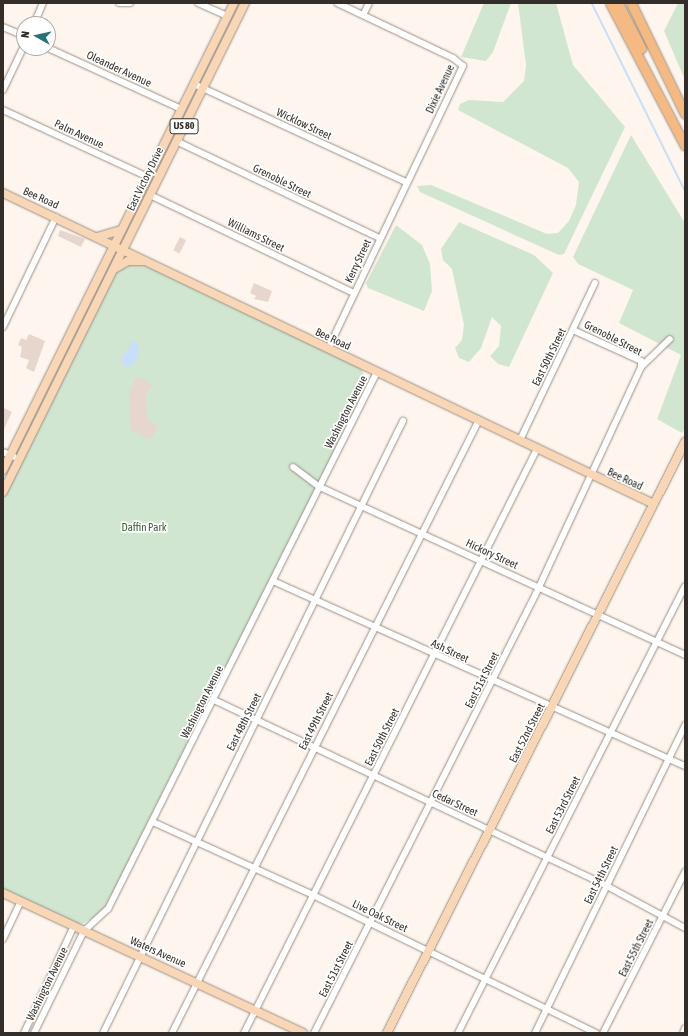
<!DOCTYPE html>
<style>
body{margin:0}
#map{position:relative;width:688px;height:1036px;overflow:hidden;background:#fef6ee;font-family:"Asap Condensed",sans-serif}
div>[style]{position:absolute}
.green>*{inset:0;background:#d1e6d1}
.water>*{inset:0;background:#c7dffb}
.stream>*{height:1.5px;margin:-0.75px;padding:0 0.75px;transform-origin:0.75px;border-radius:0.75px;background:#c7dffb}
.building>*{inset:0;background:#e7d6ce;transform-origin:0 0}
.roads{filter:drop-shadow(0 0 1px #9b8f84) drop-shadow(0 0 1px #9b8f84)}
.minor>*{height:6px;margin:-3px;padding:0 3px;transform-origin:3px;border-radius:3px;background:#fff}
.major>*{height:8px;margin:-4px;padding:0 4px;transform-origin:4px;border-radius:4px;background:#f9d6b5}
.highway>*{height:9px;margin:-4.5px;padding:0 4.5px;transform-origin:4.5px;border-radius:4.5px;background:#f5ba83}
span{translate:-50% -50%;white-space:nowrap;text-align:center;line-height:1.15;-webkit-text-stroke:3.5px #fff;paint-order:stroke}
.shield-label span{padding:1px 3px;background:#fff;border:1px solid;border-radius:3px;-webkit-text-stroke-width:0}
.shield-label{font-size:10px;color:#332e29;font-weight:700}
.street-label{font-size:11px;color:#332e29}
.park-label{font-size:11px;color:#3a623b}
.frame{position:absolute;inset:0;border:4px solid #332e29;pointer-events:none}
.north{position:absolute;left:16px;top:16px;width:40px;height:40px;box-sizing:border-box;background:#fff;border:1px solid #adaba9;border-radius:50%;rotate:278deg;font-size:11px;font-weight:700;line-height:16px;text-align:center;color:#332e29}
.north::after{content:'';display:block;margin:auto;width:14px;height:18px;background:#277177;clip-path:polygon(50% 0,100% 100%,50% 72%,0 100%)}
</style>
<div id="map">
<div class="green">
<i style="clip-path:polygon(484px 3px,511px 3px,493px 52px,486px 61px,461px 57px)"></i>
<i style="clip-path:polygon(518px 3px,556px 3px,573px 65px,625px 127px,564px 254px,559px 255px,420px 192px,417px 186px,431px 185px,547px 234px,558px 233px,569px 221px,576px 205px,579px 182px,568px 168px,458px 110px,460px 104px,469px 100px,503px 102px,524px 81px,526px 65px)"></i>
<i style="clip-path:polygon(678px 3px,685px 3px,685px 80px,664px 31px)"></i>
<i style="clip-path:polygon(631px 135px,685px 223px,685px 429px,682px 433px,657px 419px,681px 355px,619px 323px,633px 290px,578px 264px,573px 257px)"></i>
<i style="clip-path:polygon(459px 222px,534px 255px,553px 273px,509px 367px,498px 364px,490px 356px,499px 346px,501px 326px,492px 317px,481px 348px,469px 362px,459px 358px,455px 348px,462px 340px,464px 325px,452px 269px,443px 260px,441px 249px)"></i>
<i style="clip-path:polygon(396px 225px,422px 245px,430px 264px,432px 291px,424px 311px,368px 288px,366px 283px)"></i>
<i style="clip-path:polygon(133px 261px,155px 268px,338px 357px,362px 369px,364px 378px,362px 397px,104px 912px,80px 925px,3px 889px,3px 499px,116px 272px)"></i>
</div>
<div class="water">
<i style="clip-path:polygon(133px 341px,138px 344px,139px 353px,133px 365px,125px 367px,120px 360px)"></i>
</div>
<div class="stream">
<i style="left:592px;top:3px;width:209px;rotate:63.6deg"></i>
</div>
<div class="building">
<i style="clip-path:polygon(60px 230px,85px 239px,81px 247px,58px 236px)"></i>
<i style="left:180px;top:237px;width:7px;height:15px;rotate:27deg"></i>
<i style="clip-path:polygon(254px 283px,272px 291px,268px 302px,254px 299px,256px 296px,250px 293px)"></i>
<i style="clip-path:polygon(29px 334px,45px 341px,34px 372px,26px 368px,29px 360px,20px 357px,22px 347px,18px 345px,21px 338px,26px 340px)"></i>
<i style="clip-path:polygon(137px 376px,152px 384px,146px 395px,147px 419px,158px 426px,151px 440px,131px 430px,129px 392px)"></i>
<i style="clip-path:polygon(4px 408px,12px 412px,3px 431px,3px 411px)"></i>
</div>
<div class="roads">
<div class="minor">
<i style="left:119px;top:3px;width:11px"></i>
<i style="left:198px;top:3px;width:32px;rotate:24deg"></i>
<i style="left:363px;top:15px;width:13px;rotate:-63deg"></i>
<i style="left:34px;top:24px;width:23px;rotate:-67deg"></i>
<i style="left:3px;top:27px;width:23px;rotate:23deg"></i>
<i style="left:48px;top:48px;width:146px;rotate:24.6deg"></i>
<i style="left:194px;top:84px;width:234px;rotate:24.8deg"></i>
<i style="left:3px;top:90px;width:49px;rotate:-64.5deg"></i>
<i style="left:3px;top:110px;width:160px;rotate:24.8deg"></i>
<i style="left:176px;top:141px;width:225px;rotate:25.5deg"></i>
<i style="left:150px;top:195px;width:226px;rotate:25.7deg"></i>
<i style="left:3px;top:327px;width:122px;rotate:-64.3deg"></i>
<i style="left:573px;top:330px;width:75px;rotate:24.5deg"></i>
<i style="left:641px;top:361px;width:6px;rotate:90deg"></i>
<i style="left:328px;top:349px;width:314px;rotate:-64.5deg"></i>
<i style="left:463px;top:66px;width:13px;rotate:-141deg"></i>
<i style="left:453px;top:58px;width:128px;rotate:-154.6deg"></i>
<i style="left:520px;top:440px;width:174px;rotate:-64.5deg"></i>
<i style="left:3px;top:452px;width:12px;rotate:24deg"></i>
<i style="left:293px;top:467px;width:34px;rotate:37deg"></i>
<i style="left:320px;top:487px;width:402px;rotate:24.7deg"></i>
<i style="left:273px;top:581px;width:452px;rotate:24.2deg"></i>
<i style="left:214px;top:700px;width:435px;rotate:25.3deg"></i>
<i style="left:607px;top:886px;width:89px;rotate:28.3deg"></i>
<i style="left:153px;top:822px;width:176px;rotate:24.5deg"></i>
<i style="left:313px;top:895px;width:315px;rotate:26deg"></i>
<i style="left:3px;top:939px;width:42px;rotate:-64.7deg"></i>
<i style="left:24px;top:1033px;width:118px;rotate:-65deg"></i>
<i style="left:34px;top:1033px;width:114px;rotate:-63.9deg"></i>
<i style="left:84px;top:931px;width:33px;rotate:-43deg"></i>
<i style="left:108px;top:909px;width:601px;rotate:-63.39deg"></i>
<i style="left:103px;top:1033px;width:682px;rotate:-63.89deg"></i>
<i style="left:172px;top:1033px;width:686px;rotate:-63.4deg"></i>
<i style="left:244px;top:1033px;width:653px;rotate:-63.36deg"></i>
<i style="left:314px;top:1033px;width:500px;rotate:-63.2deg"></i>
<i style="left:539px;top:587px;width:242px;rotate:-65.1deg"></i>
<i style="left:641px;top:367px;width:40px;rotate:-44deg"></i>
<i style="left:458px;top:1033px;width:501px;rotate:-63.08deg"></i>
<i style="left:535px;top:1033px;width:343px;rotate:-64deg"></i>
<i style="left:603px;top:1033px;width:181px;rotate:-63deg"></i>
<i style="left:683px;top:1033px;width:5px;rotate:-68deg"></i>
</div>
<div class="major">
<i style="left:3px;top:193px;width:721px;rotate:25.54deg"></i>
<i style="left:97px;top:237px;width:25px;rotate:-16deg"></i>
<i style="left:114px;top:269px;width:16px;rotate:-30deg"></i>
<i style="left:128px;top:261px;width:16px"></i>
<i style="left:3px;top:470px;width:521px;rotate:-63.68deg"></i>
<i style="left:3px;top:492px;width:546px;rotate:-63.67deg"></i>
<i style="left:3px;top:893px;width:331px;rotate:25deg"></i>
<i style="left:387px;top:1033px;width:662px;rotate:-63.24deg"></i>
</div>
<div class="highway">
<i style="left:610px;top:3px;width:161px;rotate:62.3deg"></i>
<i style="left:618px;top:3px;width:51px;rotate:62.9deg"></i>
<i style="left:631px;top:3px;width:123px;rotate:64.1deg"></i>
</div>
</div>
<div class="shield-label">
<span style="left:184px;top:126px">US 80</span>
</div>
<div class="street-label">
<span style="left:119px;top:69px;rotate:25deg">Oleander Avenue</span>
<span style="left:440px;top:89px;rotate:-65deg">Dixie Avenue</span>
<span style="left:304px;top:124px;rotate:25deg">Wicklow Street</span>
<span style="left:79px;top:134px;rotate:25deg">Palm Avenue</span>
<span style="left:145px;top:179px;rotate:-64deg">East Victory Drive</span>
<span style="left:282px;top:181px;rotate:26deg">Grenoble Street</span>
<span style="left:41px;top:198px;rotate:24deg">Bee Road</span>
<span style="left:256px;top:235px;rotate:26deg">Williams Street</span>
<span style="left:358px;top:261px;rotate:-65deg">Kerry Street</span>
<span style="left:613px;top:338px;rotate:27deg">Grenoble Street</span>
<span style="left:333px;top:339px;rotate:25deg">Bee Road</span>
<span style="left:549px;top:357px;rotate:-64deg">East 50th Street</span>
<span style="left:346px;top:412px;rotate:-63deg">Washington Avenue</span>
<span style="left:625px;top:479px;rotate:25deg">Bee Road</span>
<span style="left:492px;top:554px;rotate:25deg">Hickory Street</span>
<span style="left:450px;top:651px;rotate:25deg">Ash Street</span>
<span style="left:482px;top:680px;rotate:-63deg">East 51st Street</span>
<span style="left:202px;top:702px;rotate:-63deg">Washington Avenue</span>
<span style="left:316px;top:721px;rotate:-63deg">East 49th Street</span>
<span style="left:244px;top:722px;rotate:-63deg">East 48th Street</span>
<span style="left:527px;top:733px;rotate:-63deg">East 52nd Street</span>
<span style="left:382px;top:737px;rotate:-63deg">East 50th Street</span>
<span style="left:455px;top:803px;rotate:25deg">Cedar Street</span>
<span style="left:563px;top:805px;rotate:-63deg">East 53rd Street</span>
<span style="left:601px;top:875px;rotate:-64deg">East 54th Street</span>
<span style="left:380px;top:916px;rotate:26deg">Live Oak Street</span>
<span style="left:636px;top:948px;rotate:-63deg">East 55th Street</span>
<span style="left:158px;top:952px;rotate:24deg">Waters Avenue</span>
<span style="left:336px;top:969px;rotate:-63deg">East 51st Street</span>
<span style="left:47px;top:984px;rotate:-64deg">Washington Avenue</span>
</div>
<div class="park-label">
<span style="left:144px;top:527px">Daffin Park</span>
</div>
<div class="frame"></div>
<div class="north">N</div>
</div>
